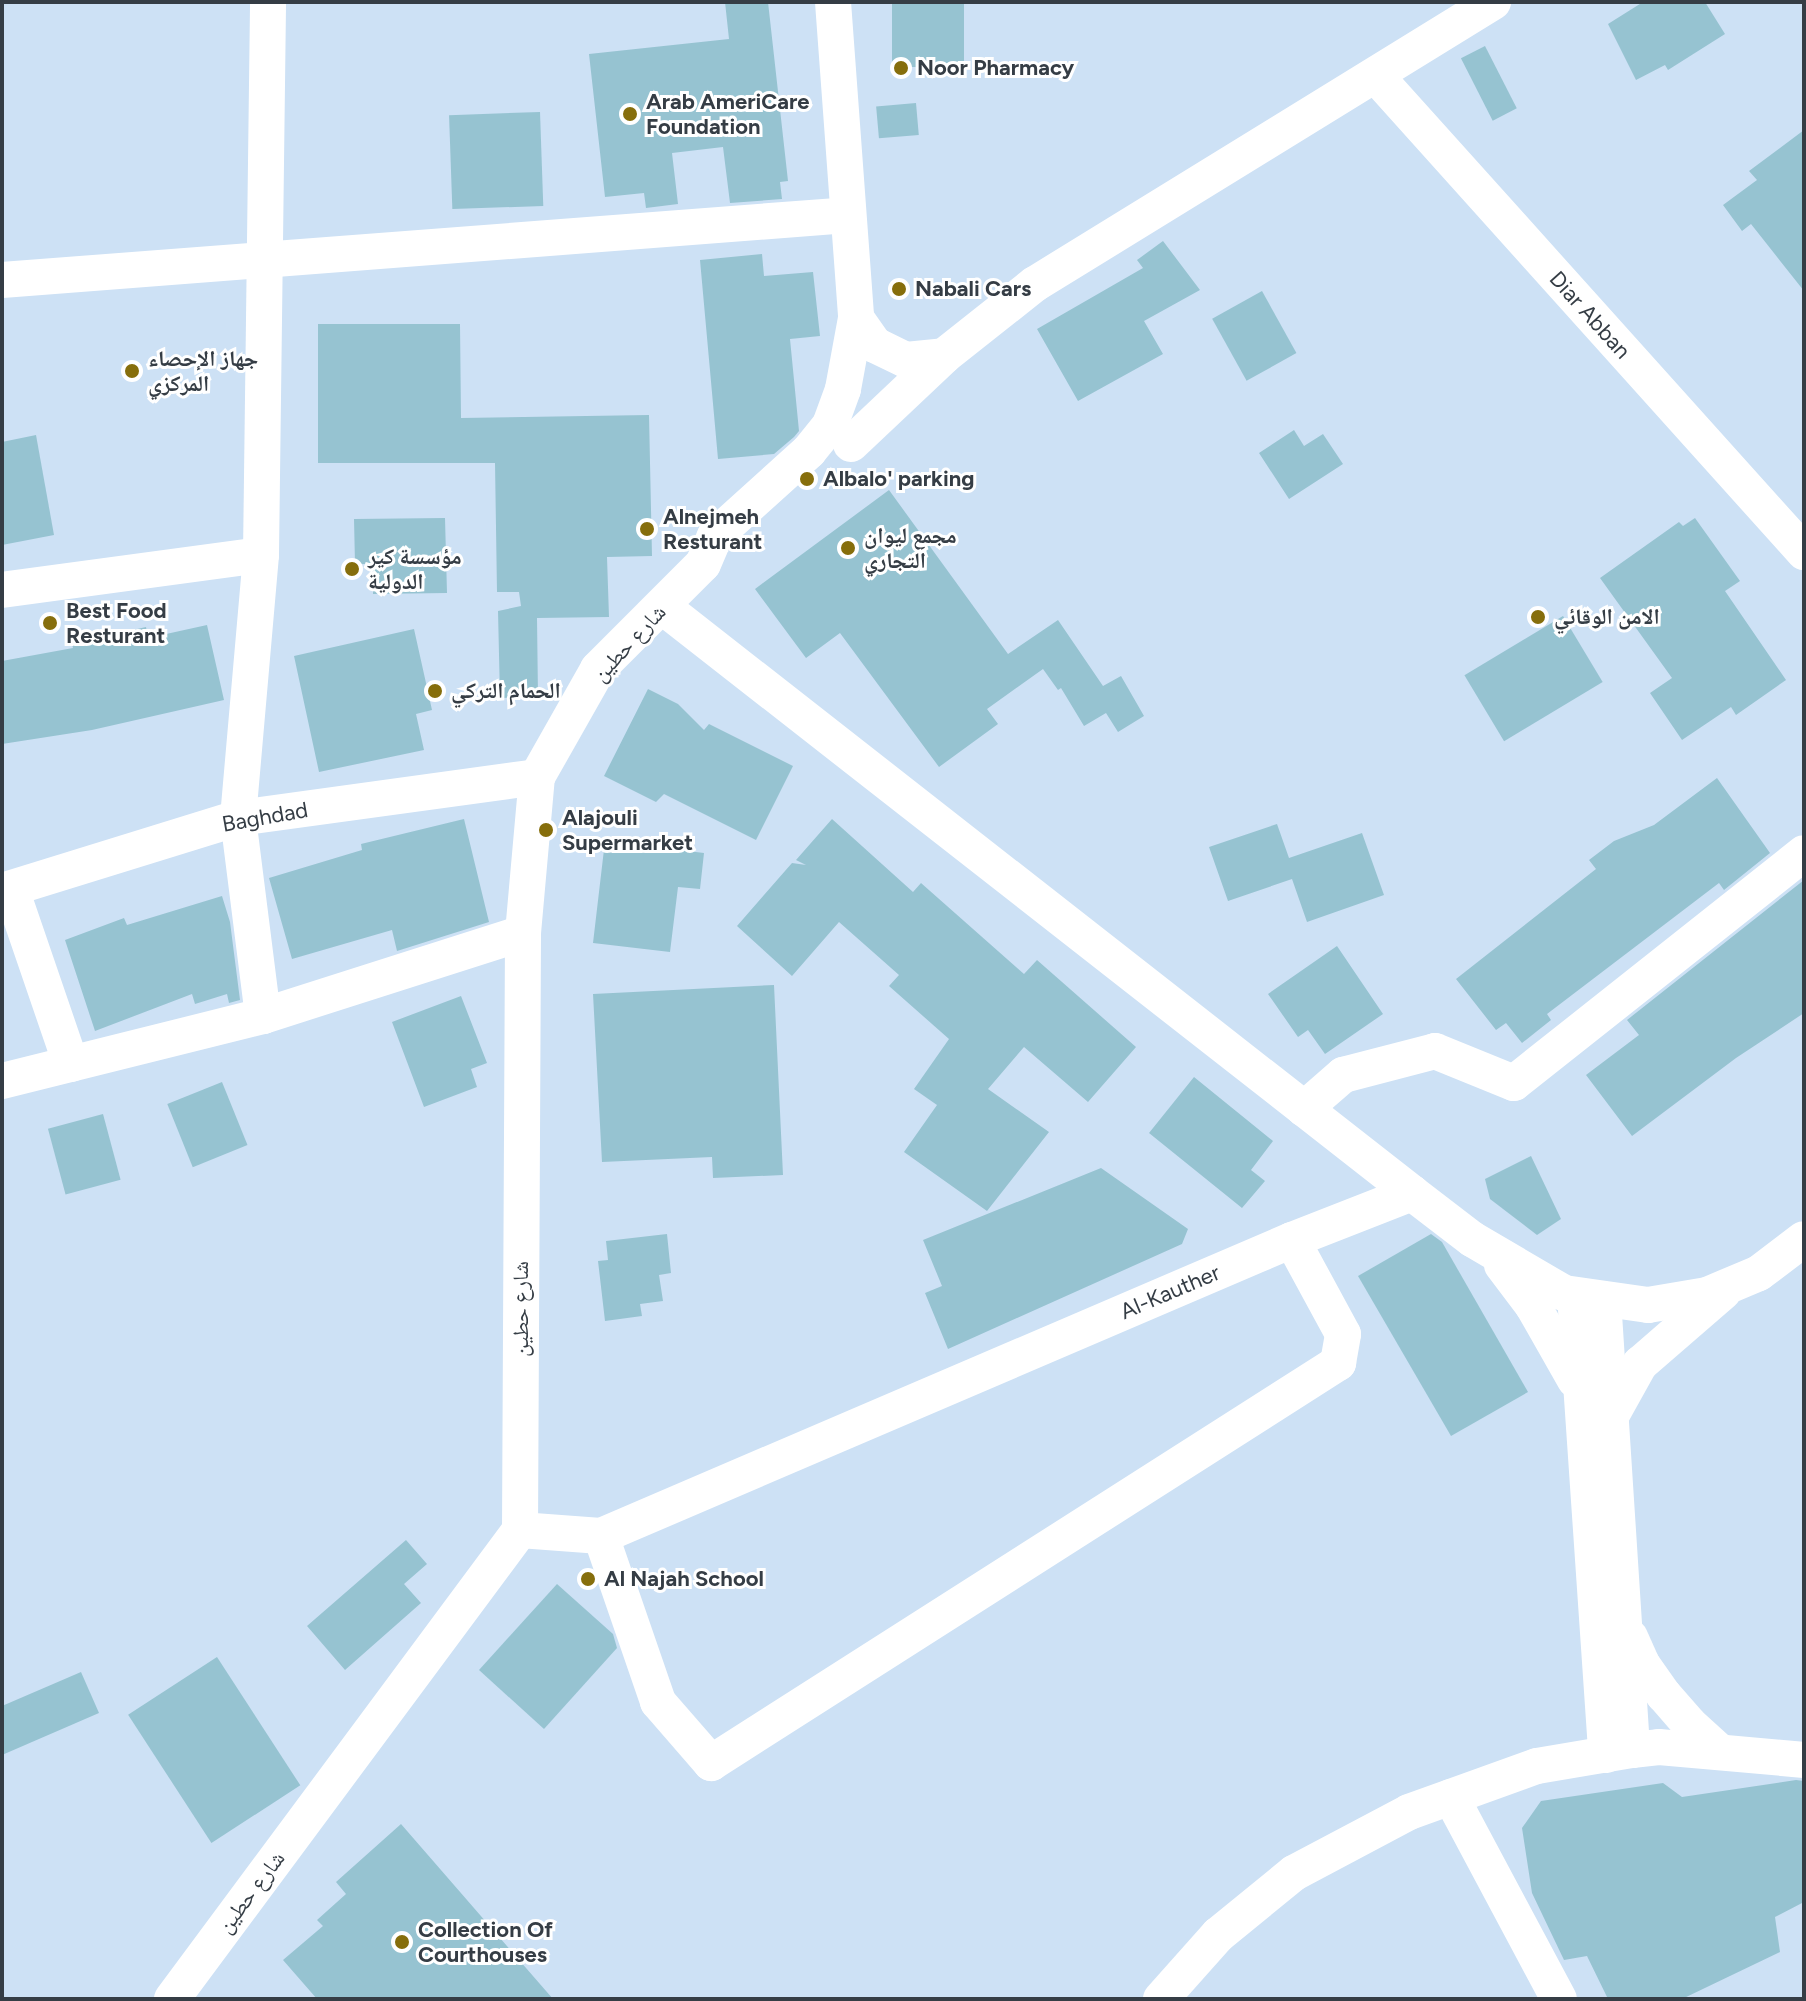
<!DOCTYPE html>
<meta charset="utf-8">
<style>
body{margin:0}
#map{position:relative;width:1806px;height:2001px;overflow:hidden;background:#cde1f5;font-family:Figtree,"Noto Naskh Arabic",sans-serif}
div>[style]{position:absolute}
.building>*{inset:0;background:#96c3d1;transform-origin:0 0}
.street>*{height:36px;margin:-18px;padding:0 18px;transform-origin:18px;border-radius:18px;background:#fff}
.dots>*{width:22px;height:22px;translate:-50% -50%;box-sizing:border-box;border:4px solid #fff;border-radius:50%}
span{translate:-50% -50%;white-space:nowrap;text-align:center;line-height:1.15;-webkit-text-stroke:6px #fff;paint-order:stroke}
.poi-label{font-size:22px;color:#353d45;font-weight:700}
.left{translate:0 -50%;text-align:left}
.street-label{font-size:22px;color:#353d45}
.frame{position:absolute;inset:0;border:4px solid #353d45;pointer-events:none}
</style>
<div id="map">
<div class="building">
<i style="clip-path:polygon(725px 2px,768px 2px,788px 181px,780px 182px,782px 199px,730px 203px,723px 147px,672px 153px,678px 204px,646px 208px,644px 193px,605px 197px,589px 54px,729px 39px)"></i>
<i style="left:892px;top:2px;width:72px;height:65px"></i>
<i style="clip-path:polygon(1643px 2px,1705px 2px,1725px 34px,1668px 70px,1665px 65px,1636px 80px,1608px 24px)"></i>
<i style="left:1485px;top:46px;width:70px;height:27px;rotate:63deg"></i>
<i style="left:916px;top:103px;width:32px;height:40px;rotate:85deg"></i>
<i style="left:540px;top:112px;width:94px;height:91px;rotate:88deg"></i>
<i style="clip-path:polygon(1804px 130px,1804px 291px,1751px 224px,1742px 231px,1723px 205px,1757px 180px,1749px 171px)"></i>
<i style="clip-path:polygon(1163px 241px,1200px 290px,1144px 321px,1163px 354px,1078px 401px,1037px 329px,1143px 268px,1137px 260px)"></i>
<i style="clip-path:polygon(762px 254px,764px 276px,813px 272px,820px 336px,790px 339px,799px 431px,794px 437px,774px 454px,718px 459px,700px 260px)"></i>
<i style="left:1262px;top:291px;width:71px;height:57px;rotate:61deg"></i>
<i style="clip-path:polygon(318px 324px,460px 324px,461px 418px,649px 415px,652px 556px,607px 557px,609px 617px,537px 618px,538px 697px,500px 698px,498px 611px,521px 606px,519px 592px,497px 592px,495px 463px,318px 463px)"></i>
<i style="clip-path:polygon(1294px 430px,1304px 446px,1323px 434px,1343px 464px,1289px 499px,1259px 453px)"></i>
<i style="clip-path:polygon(36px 435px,54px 535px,2px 545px,2px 442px)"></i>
<i style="clip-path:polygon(889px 490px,1008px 654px,1058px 620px,1103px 686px,1121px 676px,1144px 716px,1118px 732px,1106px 713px,1084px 726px,1061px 688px,1058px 690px,1043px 669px,987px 709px,998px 724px,939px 767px,840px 633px,806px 658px,755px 589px)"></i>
<i style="clip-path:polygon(445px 518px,447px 593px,373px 594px,373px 564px,355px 564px,354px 519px)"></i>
<i style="clip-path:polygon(1695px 518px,1740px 581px,1725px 591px,1786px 680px,1736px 715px,1731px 707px,1682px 740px,1650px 693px,1672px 678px,1600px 578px,1679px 522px,1683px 526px)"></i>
<i style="left:1563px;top:616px;width:77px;height:115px;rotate:59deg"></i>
<i style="clip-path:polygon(207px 625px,224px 700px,92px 730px,2px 744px,2px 661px,73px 648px,72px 644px,146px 627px,148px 638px)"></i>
<i style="clip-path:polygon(414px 629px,432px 710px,416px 714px,424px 750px,319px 772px,294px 656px)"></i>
<i style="clip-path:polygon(648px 689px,678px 704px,704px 730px,709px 724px,793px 766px,756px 840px,664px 794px,656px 802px,604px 776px)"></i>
<i style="clip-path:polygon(1717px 778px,1770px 853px,1724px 890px,1719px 883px,1547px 1014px,1551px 1020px,1522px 1043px,1506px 1023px,1496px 1030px,1456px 979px,1596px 869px,1589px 860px,1614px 841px,1654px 825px)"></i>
<i style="clip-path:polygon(464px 819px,489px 922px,397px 951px,392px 930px,292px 959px,269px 878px,362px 850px,361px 844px)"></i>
<i style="clip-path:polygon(832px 819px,913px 892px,921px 883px,1024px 974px,1037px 960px,1136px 1047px,1088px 1102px,1024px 1047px,988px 1089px,1049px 1132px,987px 1211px,904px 1152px,937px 1105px,914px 1089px,949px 1039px,889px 986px,899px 975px,839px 922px,792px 976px,737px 926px,792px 863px,806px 865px,796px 860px)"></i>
<i style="clip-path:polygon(1277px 824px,1289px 858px,1362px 833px,1384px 895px,1307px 922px,1292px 879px,1228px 901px,1209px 847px)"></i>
<i style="clip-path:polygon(605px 841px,704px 853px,700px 889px,678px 887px,670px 952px,593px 943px)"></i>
<i style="clip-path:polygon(1804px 880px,1804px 1013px,1736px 1058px,1632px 1136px,1586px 1075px,1639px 1035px,1627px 1020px)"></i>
<i style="clip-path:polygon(222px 896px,230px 922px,240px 1000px,229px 1003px,227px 994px,195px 1004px,192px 994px,95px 1031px,65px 940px,124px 918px,127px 925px)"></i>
<i style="clip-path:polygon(1337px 946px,1383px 1014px,1325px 1054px,1308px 1030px,1298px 1037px,1268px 994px)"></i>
<i style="clip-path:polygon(774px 985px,783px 1175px,713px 1178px,712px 1157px,602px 1162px,593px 994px)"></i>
<i style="clip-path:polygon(461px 996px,487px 1063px,471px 1069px,477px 1087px,424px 1107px,392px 1022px)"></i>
<i style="clip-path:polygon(1194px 1077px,1273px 1141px,1251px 1170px,1265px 1181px,1242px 1208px,1149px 1133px)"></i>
<i style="left:222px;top:1082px;width:68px;height:59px;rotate:68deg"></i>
<i style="left:103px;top:1114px;width:68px;height:57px;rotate:75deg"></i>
<i style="clip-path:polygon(1531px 1156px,1561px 1219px,1537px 1235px,1490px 1199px,1485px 1179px)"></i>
<i style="clip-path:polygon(1101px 1168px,1188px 1229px,1182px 1244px,948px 1349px,925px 1293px,942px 1286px,923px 1240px)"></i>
<i style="clip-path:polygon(667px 1234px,671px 1273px,659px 1275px,663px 1301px,640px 1304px,642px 1316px,605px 1321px,598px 1261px,608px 1260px,606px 1241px)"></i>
<i style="clip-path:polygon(1431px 1234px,1442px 1242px,1528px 1392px,1451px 1436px,1358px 1276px)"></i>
<i style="clip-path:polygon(406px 1540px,427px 1564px,404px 1584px,421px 1603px,345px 1670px,307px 1626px)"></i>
<i style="clip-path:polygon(557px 1584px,613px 1634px,617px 1648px,544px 1729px,479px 1670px)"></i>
<i style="left:217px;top:1657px;width:153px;height:106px;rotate:57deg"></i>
<i style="clip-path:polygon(81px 1672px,99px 1713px,2px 1755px,2px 1706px)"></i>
<i style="clip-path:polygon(1796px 1780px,1804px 1781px,1804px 1902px,1775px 1917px,1780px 1952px,1682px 1999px,1608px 1999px,1587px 1956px,1564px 1960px,1532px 1893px,1522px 1828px,1541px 1801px,1663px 1783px,1682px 1797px)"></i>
<i style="clip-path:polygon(401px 1824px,553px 1999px,317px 1999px,283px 1960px,323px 1926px,317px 1920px,346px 1894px,336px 1882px)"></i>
</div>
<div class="street">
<i style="left:833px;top:2px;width:338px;rotate:85.8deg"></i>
<i style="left:1377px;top:77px;width:639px;rotate:48.05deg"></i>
<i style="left:2px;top:280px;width:848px;rotate:-4.39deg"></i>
<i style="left:856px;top:318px;width:33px;rotate:55deg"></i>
<i style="left:875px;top:345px;width:34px;rotate:26deg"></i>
<i style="left:906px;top:360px;width:38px;rotate:-6deg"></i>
<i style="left:851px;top:444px;width:128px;rotate:-43.4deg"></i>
<i style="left:944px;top:356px;width:116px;rotate:-38.4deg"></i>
<i style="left:1035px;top:284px;width:538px;rotate:-31.62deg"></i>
<i style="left:2px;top:590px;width:261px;rotate:-7.7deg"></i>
<i style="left:663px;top:607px;width:951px;rotate:38.04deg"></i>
<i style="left:1412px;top:1193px;width:76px;rotate:37.5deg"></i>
<i style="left:1472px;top:1239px;width:107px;rotate:30.4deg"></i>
<i style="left:1564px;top:1293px;width:85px;rotate:8.1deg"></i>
<i style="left:1648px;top:1305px;width:60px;rotate:-9.6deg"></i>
<i style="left:1707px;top:1295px;width:56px;rotate:-22.9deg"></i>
<i style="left:1759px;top:1273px;width:56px;rotate:-37.1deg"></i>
<i style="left:11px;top:889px;width:185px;rotate:71.1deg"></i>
<i style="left:2px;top:891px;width:247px;rotate:-17.2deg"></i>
<i style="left:238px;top:818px;width:302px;rotate:-7.8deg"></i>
<i style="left:263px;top:1016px;width:200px;rotate:-97.2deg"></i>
<i style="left:238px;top:818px;width:264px;rotate:-85deg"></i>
<i style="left:261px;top:555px;width:553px;rotate:-89.27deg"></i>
<i style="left:2px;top:1081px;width:269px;rotate:-14deg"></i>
<i style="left:263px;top:1016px;width:273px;rotate:-17.7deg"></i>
<i style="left:1304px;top:1109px;width:52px;rotate:-41.1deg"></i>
<i style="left:1343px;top:1075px;width:95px;rotate:-14.6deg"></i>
<i style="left:1435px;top:1051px;width:85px;rotate:22.1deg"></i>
<i style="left:1514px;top:1083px;width:370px;rotate:-38.4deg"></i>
<i style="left:1502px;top:1265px;width:51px;rotate:52.9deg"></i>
<i style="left:1533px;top:1306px;width:85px;rotate:60.4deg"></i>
<i style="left:1575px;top:1295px;width:461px;rotate:86.1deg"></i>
<i style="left:1603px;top:1299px;width:452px;rotate:86.3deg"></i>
<i style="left:1611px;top:1416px;width:60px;rotate:-60.9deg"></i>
<i style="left:1640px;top:1364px;width:110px;rotate:-40.9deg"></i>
<i style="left:520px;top:1530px;width:81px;rotate:4.2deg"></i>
<i style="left:601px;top:1536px;width:752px;rotate:-23.19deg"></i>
<i style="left:1292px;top:1240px;width:129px;rotate:-21.4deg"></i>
<i style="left:601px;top:1536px;width:176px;rotate:71deg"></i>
<i style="left:658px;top:1702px;width:81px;rotate:49deg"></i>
<i style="left:711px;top:1763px;width:744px;rotate:-32.54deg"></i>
<i style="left:1338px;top:1363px;width:29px;rotate:-80deg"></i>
<i style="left:1343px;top:1334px;width:107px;rotate:-118.5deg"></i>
<i style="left:1630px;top:1637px;width:30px;rotate:66deg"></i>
<i style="left:1642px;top:1664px;width:38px;rotate:55deg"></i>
<i style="left:1664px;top:1695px;width:38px;rotate:49deg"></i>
<i style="left:1689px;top:1724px;width:40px;rotate:42deg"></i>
<i style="left:1451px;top:1797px;width:229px;rotate:61.9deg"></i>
<i style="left:172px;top:1999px;width:584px;rotate:-53.42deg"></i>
<i style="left:520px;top:1530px;width:597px;rotate:-89.71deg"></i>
<i style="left:523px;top:933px;width:157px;rotate:-84.9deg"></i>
<i style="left:537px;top:777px;width:124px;rotate:-60.5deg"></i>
<i style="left:598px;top:669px;width:148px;rotate:-45deg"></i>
<i style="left:703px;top:564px;width:30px;rotate:-67deg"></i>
<i style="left:715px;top:536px;width:127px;rotate:-42.1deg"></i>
<i style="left:809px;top:451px;width:33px;rotate:-51deg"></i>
<i style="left:830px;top:425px;width:38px;rotate:-70deg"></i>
<i style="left:843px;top:389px;width:72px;rotate:-79.6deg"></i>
<i style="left:1161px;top:1999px;width:86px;rotate:-48.3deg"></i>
<i style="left:1218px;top:1935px;width:98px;rotate:-39.2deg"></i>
<i style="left:1294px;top:1873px;width:130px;rotate:-27.9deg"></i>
<i style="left:1409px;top:1812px;width:136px;rotate:-19.8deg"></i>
<i style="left:1537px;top:1766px;width:96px;rotate:-9.6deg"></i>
<i style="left:1632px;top:1750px;width:27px;rotate:-6deg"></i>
<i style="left:1659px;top:1747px;width:146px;rotate:5.1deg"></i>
</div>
<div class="dots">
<i style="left:901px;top:68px;background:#866e0c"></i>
<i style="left:630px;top:114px;background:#866e0c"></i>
<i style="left:899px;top:289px;background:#866e0c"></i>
<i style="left:132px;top:371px;background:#866e0c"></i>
<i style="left:807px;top:479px;background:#866e0c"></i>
<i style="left:647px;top:529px;background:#866e0c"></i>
<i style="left:848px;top:548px;background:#866e0c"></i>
<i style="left:352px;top:569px;background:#866e0c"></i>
<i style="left:1538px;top:617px;background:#866e0c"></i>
<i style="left:50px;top:623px;background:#866e0c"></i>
<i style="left:435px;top:691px;background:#866e0c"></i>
<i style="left:546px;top:830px;background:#866e0c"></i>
<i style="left:588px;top:1579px;background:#866e0c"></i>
<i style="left:402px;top:1942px;background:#866e0c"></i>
</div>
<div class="poi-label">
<span class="left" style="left:917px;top:68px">Noor Pharmacy</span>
<span class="left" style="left:646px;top:114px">Arab AmeriCare<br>Foundation</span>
<span class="left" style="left:915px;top:289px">Nabali Cars</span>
<span class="left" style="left:148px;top:371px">جهاز الإحصاء<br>المركزي</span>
<span class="left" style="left:823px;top:479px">Albalo' parking</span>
<span class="left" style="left:663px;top:529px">Alnejmeh<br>Resturant</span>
<span class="left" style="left:864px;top:548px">مجمع ليوان<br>التجاري</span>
<span class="left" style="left:368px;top:569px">مؤسسة كير<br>الدولية</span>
<span class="left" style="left:66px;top:623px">Best Food<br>Resturant</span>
<span class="left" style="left:1554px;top:617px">الامن الوقائي</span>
<span class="left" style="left:451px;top:691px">الحمام التركي</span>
<span class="left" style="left:562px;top:830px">Alajouli<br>Supermarket</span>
<span class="left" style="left:604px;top:1579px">Al Najah School</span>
<span class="left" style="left:418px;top:1942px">Collection Of<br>Courthouses</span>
</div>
<div class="street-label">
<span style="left:1590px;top:315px;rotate:48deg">Diar Abban</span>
<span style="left:629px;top:643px;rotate:-47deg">شارع حطين</span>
<span style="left:265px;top:817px;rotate:-10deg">Baghdad</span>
<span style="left:1170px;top:1292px;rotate:-23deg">Al-Kauther</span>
<span style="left:521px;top:1309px;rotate:-90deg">شارع حطين</span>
<span style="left:251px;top:1892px;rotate:-53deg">شارع حطين</span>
</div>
<div class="frame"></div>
</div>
